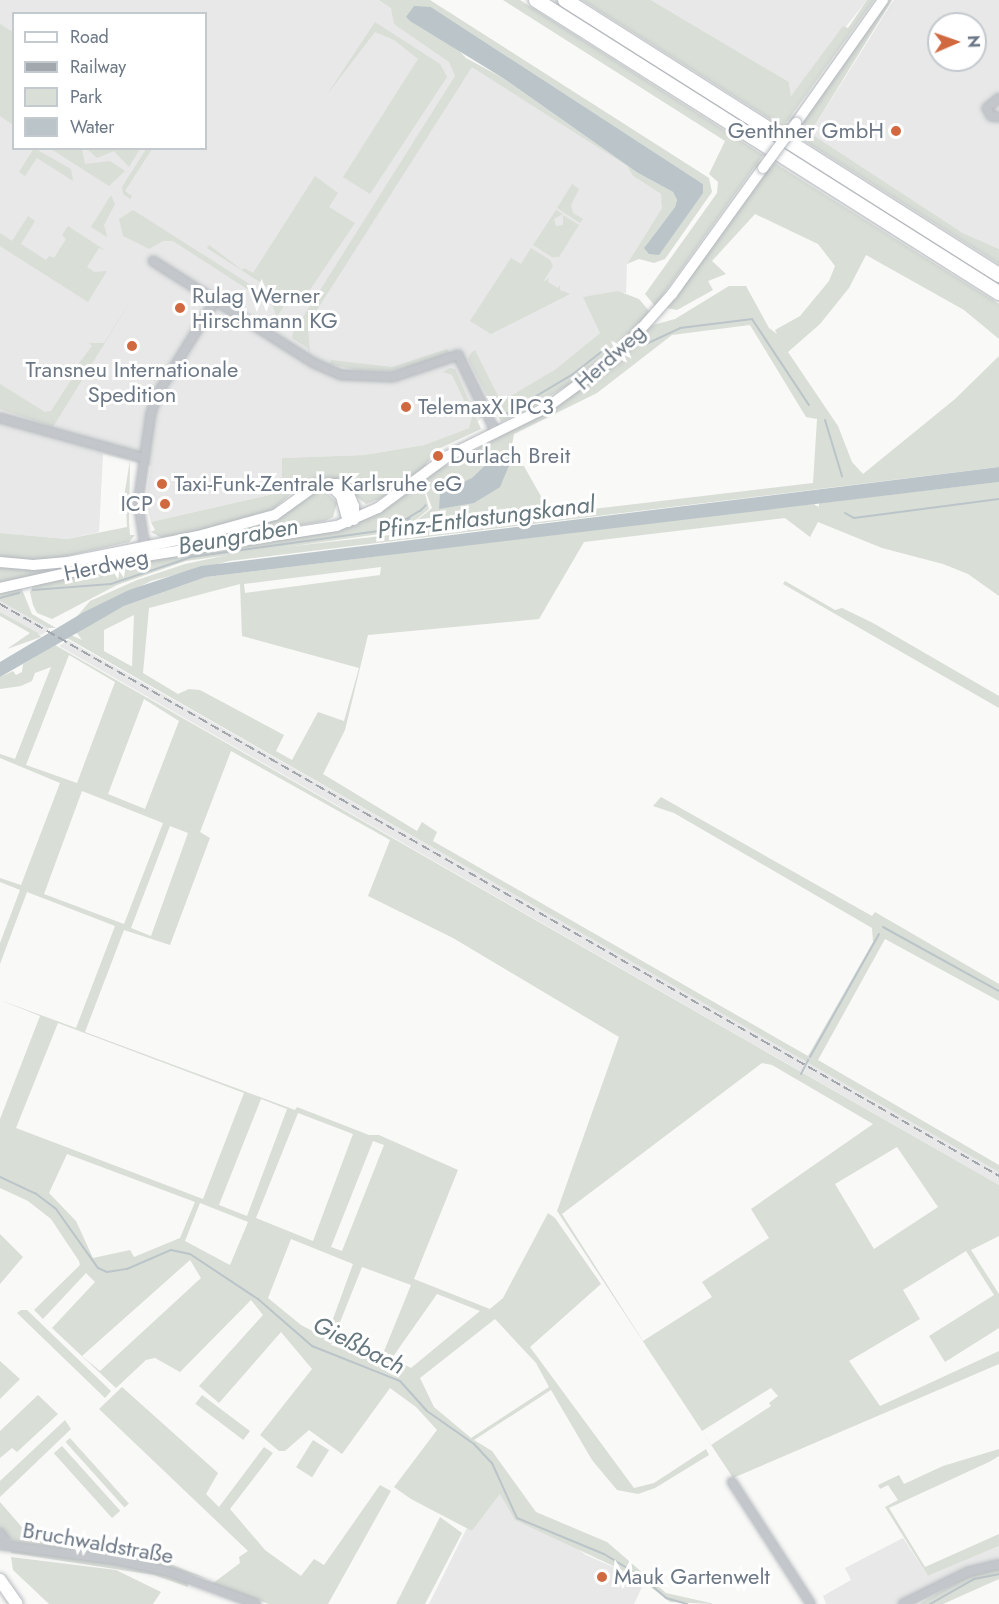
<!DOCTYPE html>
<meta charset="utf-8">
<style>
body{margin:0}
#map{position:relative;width:999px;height:1604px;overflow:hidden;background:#f9f9f7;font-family:Jost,sans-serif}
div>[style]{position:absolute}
.built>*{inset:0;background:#e7e8e7}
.green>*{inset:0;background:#d9ded7;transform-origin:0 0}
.water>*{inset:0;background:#bbc4c8}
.stream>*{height:2px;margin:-1px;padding:0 1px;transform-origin:1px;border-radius:1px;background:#bbc4c8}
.roads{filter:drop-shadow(0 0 2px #b4b8bd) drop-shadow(0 0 2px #b4b8bd)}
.street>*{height:8px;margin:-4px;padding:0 4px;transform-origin:4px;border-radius:4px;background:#c3c6ca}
.secondary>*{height:10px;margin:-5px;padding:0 5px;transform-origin:5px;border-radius:5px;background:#fff}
.primary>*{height:12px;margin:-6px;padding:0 6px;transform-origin:6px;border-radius:6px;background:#fff}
.highway>*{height:14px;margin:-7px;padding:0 7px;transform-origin:7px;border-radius:7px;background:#fff}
.rail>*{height:2px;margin-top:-1px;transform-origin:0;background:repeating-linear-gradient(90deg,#a3a8ae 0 9px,transparent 0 13.5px)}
.bridges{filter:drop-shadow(0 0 2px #b4b8bd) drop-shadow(0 0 2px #b4b8bd)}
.secondary-bridge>*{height:10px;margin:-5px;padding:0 5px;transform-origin:5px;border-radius:5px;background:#fff}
.dots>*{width:16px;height:16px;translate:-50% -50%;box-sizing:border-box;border:3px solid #fff;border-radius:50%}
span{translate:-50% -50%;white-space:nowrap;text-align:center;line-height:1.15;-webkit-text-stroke:6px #fff;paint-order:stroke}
.poi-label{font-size:22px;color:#6c7885}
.right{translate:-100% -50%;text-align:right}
.left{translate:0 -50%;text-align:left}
.street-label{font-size:22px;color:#6c7885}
.water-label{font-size:24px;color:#67787f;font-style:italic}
.legend{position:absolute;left:12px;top:12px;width:195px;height:138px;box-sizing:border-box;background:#fff;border:2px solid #c4c9ce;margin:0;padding:8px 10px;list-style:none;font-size:18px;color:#6c7885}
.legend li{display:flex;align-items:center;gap:12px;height:30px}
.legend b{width:30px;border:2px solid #c4c9ce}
.north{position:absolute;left:927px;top:12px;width:60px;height:60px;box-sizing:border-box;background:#fff;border:2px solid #c4c9ce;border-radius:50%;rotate:88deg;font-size:16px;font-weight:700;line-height:24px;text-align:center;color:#6c7885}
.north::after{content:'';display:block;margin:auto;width:21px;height:27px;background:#d06940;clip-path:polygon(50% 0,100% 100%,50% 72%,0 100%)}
</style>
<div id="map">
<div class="built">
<i style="clip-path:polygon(evenodd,0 0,411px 0,472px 66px,627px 166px,633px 176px,661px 194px,664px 205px,627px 264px,626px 293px,612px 292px,601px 332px,557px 369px,501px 403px,469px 428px,424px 445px,364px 455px,283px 458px,282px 492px,151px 522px,146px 500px,151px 466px,103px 454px,99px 532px,67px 539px,0 533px,0 0,14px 14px,206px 14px,206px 148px,14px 148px,14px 14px)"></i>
<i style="clip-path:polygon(651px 0,867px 0,791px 96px,789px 82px)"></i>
<i style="clip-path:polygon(evenodd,894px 0,999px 0,999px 249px,963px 233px,810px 133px,894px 0,939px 24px,975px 24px,975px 60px,939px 60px,939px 24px)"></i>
<i style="clip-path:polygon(0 601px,48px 628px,49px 630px,41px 635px,0 612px)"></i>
<i style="clip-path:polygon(68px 640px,958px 1147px,999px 1172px,999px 1185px,59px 646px)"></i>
<i style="clip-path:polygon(500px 1494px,586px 1555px,639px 1578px,644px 1583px,634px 1604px,429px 1604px,467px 1528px,472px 1531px)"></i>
<i style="clip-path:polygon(903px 1538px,928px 1576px,999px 1546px,999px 1561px,907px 1604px,826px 1604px,823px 1596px,851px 1580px,845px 1568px)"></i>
</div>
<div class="green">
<i style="clip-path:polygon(evenodd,379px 0,430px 0,709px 178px,712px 192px,665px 259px,654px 263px,639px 259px,627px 264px,662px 208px,661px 194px,633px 176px,627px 166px,472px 67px,308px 324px,310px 355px,308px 348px,292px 338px,293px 333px,455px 76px,449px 62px,394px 24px,391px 8px,379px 0,418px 7px,431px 7px,703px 184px,644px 248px,675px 207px,677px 200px,673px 192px,638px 173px,503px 78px,466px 58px,418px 7px)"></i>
<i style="clip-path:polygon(503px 0,520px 0,763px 155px,655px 306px,645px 294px,717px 193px,718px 182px,709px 174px,725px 141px)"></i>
<i style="clip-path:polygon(582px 0,651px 0,789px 82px,791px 96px,843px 26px,848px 28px,867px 0,874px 0,786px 123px,796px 129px,886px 0,892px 0,810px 133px,963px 233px,999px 249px,999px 264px)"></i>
<i style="clip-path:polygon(375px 22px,440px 64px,447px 77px,370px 194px,343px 177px,418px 59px,394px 40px,375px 32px,326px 96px)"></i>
<i style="clip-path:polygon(0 24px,13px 32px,13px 125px,0 116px)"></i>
<i style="clip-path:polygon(34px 148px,71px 169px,73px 181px,37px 158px,25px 176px,19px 172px)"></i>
<i style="clip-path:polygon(51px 149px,82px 149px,85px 164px,110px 161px,125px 171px,109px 186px)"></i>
<i style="clip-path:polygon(87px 149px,140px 149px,129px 167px,114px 151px,97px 158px)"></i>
<i style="clip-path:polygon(146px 149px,152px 149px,125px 191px,132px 196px,130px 199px,123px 194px,122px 187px)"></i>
<i style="clip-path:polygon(evenodd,773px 162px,999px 304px,999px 339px,964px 310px,866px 255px,849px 288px,820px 324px,788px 352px,838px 426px,852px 462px,863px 474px,955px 399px,999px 356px,999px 467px,229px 561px,151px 581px,74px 620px,90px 601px,137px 580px,185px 564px,242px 552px,390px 535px,406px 529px,432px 508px,424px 487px,428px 475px,549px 410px,653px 325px,675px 319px,729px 286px,746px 286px,769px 328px,777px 334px,775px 330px,800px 316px,829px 281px,835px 266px,818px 244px,755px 214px,712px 261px,726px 274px,708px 281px,713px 290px,677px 310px,667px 308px,773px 162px,750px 325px,806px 417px,817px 419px,813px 483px,551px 514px,512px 445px,514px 434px,597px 393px,672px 335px,750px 325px)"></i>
<i style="clip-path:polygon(315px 176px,338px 193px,329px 207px,355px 223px,301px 303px,286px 299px,207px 248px,209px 245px,242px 270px,244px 268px,253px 273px)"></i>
<i style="clip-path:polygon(572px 184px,579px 189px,571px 205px,573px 213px,583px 219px,580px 223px,557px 208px)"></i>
<i style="clip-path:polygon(111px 195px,115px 204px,104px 225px,107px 237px,91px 227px)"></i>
<i style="clip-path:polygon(133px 210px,284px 306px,277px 317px,272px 305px,173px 241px,163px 241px,149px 249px,123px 236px,119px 219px)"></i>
<i style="clip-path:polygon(556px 210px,563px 214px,554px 219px,556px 226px,563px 225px,563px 215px,579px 225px,559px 257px,552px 257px,533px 245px)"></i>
<i style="clip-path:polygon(28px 216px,35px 221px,21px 244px,46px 260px,49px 256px,54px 258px,66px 239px,62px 235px,68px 226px,106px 251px,99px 248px,87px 267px,94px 272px,107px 271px,88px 302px,0 246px,0 233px,12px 241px)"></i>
<i style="clip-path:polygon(531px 248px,550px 260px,553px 266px,543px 282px,549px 278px,548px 282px,558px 288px,560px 285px,560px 290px,570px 294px,491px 334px,470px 321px,511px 258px,521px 264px)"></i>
<i style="clip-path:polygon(618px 291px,639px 299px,650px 312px,617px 347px,572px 382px,531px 408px,501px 422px,468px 359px,470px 354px,475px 350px,501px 402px,556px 369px,600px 333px,583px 297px)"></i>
<i style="clip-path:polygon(132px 299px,53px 427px,0 409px,0 384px,45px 412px,51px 411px,73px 377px,70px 375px,92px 346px,89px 343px,104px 343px)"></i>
<i style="clip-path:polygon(447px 349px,450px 354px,443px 358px,393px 371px,357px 370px,330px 364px,331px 360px,392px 367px)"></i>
<i style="clip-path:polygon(450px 368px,455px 369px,481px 429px,438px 449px,420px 472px,389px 495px,366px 504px,334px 479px,318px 477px,305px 482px,272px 510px,186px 535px,162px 538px,151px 532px,155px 530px,151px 522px,282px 492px,282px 458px,364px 455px,424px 445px,469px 428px,472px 417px,452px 375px,443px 372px)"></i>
<i style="clip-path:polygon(130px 460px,129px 523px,130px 535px,135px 535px,129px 542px,45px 561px,0 558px,0 533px,67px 539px,127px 527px,125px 491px)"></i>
<i style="clip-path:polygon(422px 482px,429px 509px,411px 524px,394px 532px,186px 561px,117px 585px,52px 619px,37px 613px,33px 605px,30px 592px,34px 583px,134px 562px,337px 530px,373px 516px)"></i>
<i style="clip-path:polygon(evenodd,999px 482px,999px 596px,968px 574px,943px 564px,882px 548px,818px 522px,810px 537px,785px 518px,584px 542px,539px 619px,368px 635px,345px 730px,323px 774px,417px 831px,422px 822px,437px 832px,433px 841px,808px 1056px,873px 942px,872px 928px,674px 813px,653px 806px,661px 797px,872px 916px,875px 912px,999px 984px,999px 1001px,885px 939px,818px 1060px,999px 1165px,999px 1172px,67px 638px,71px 635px,82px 640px,76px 632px,124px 606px,206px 577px,756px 510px,814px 504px,819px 508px,819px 503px,999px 482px,381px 567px,380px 575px,245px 593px,244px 584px,381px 567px,999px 482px,240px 584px,242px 636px,359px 668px,344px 721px,318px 712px,292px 760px,276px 751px,284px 735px,200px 690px,189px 689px,178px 694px,143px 673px,149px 608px,240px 584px,999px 482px,134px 615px,132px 666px,131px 666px,104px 651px,104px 630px,134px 615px)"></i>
<i style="clip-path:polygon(325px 491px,337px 503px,333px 517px,325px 521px,198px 543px,197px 539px,280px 517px,312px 494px)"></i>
<i style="clip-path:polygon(0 567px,49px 568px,49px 573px,0 584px)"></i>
<i style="clip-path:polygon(785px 581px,835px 610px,842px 608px,873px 623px,999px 696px,999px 708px,783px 584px)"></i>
<i style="clip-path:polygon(21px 587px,32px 614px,56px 628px,48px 628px,0 601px,0 591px)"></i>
<i style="clip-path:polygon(0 612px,38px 633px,41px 637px,7px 649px,30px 633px,0 616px)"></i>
<i style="clip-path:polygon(evenodd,55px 645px,999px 1185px,999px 1236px,971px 1250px,999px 1294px,999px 1328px,945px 1362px,929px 1336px,994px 1295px,966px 1251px,903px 1290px,920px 1319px,849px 1361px,880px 1406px,999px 1351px,999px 1364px,733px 1478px,557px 1211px,619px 1037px,453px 938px,368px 896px,390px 840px,231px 751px,200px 832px,210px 838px,170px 945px,124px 930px,85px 1032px,295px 1110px,297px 1107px,369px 1135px,379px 1135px,458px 1170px,414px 1279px,490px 1309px,503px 1298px,548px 1213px,555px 1218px,601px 1284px,530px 1347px,634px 1488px,654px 1483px,706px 1449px,709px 1455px,655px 1488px,638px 1494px,617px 1490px,592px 1460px,551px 1390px,474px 1440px,492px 1451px,536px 1512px,607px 1542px,666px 1593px,715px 1604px,670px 1602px,639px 1578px,515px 1520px,500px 1494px,472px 1531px,411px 1499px,394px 1487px,437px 1430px,416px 1407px,390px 1388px,342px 1454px,309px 1430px,285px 1451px,279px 1451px,260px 1435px,312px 1369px,281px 1332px,219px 1403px,199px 1386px,263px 1315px,251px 1300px,180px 1372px,155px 1358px,146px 1360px,116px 1388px,52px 1328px,95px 1282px,86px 1273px,43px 1319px,34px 1310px,80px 1265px,79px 1261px,51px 1219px,28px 1201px,0 1188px,0 1119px,40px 1016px,0 1000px,76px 1028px,115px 926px,27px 892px,0 964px,0 943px,20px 890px,0 882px,0 878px,21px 885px,60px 783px,0 758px,0 754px,15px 759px,51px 667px,35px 673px,32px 681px,21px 686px,0 689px,0 677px,13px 671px,16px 675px,22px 672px,23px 664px,55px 645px,69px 655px,115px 682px,77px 783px,26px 765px,69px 655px,55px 645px,144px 699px,179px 721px,145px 809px,108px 794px,144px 699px,55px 645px,82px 791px,163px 823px,124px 924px,44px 894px,82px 791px,55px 645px,170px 826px,188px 833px,151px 936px,131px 928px,170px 826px,55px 645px,58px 1023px,244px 1093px,203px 1199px,16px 1128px,58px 1023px,55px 645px,762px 1063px,772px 1065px,873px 1124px,751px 1209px,769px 1238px,702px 1282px,712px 1297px,643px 1341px,562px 1214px,762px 1063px,55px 645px,261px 1099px,287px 1109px,247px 1216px,219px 1205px,261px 1099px,55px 645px,298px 1113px,353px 1134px,313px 1241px,256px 1218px,298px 1113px,55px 645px,373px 1141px,384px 1145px,342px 1251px,331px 1247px,373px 1141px,55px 645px,897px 1147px,938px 1207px,874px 1249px,835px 1184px,897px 1147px,55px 645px,67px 1154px,195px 1202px,180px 1238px,134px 1257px,130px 1250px,93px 1258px,76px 1221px,49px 1193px,67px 1154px,55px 645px,200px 1203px,248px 1222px,230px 1265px,185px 1241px,200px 1203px,55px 645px,291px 1239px,353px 1264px,326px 1338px,301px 1325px,268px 1298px,291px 1239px,55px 645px,190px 1260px,201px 1278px,100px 1371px,82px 1356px,190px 1260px,55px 645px,362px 1267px,411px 1285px,380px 1361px,331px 1345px,362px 1267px,55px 645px,437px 1294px,480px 1311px,411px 1368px,392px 1358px,437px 1294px,55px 645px,495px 1319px,536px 1363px,549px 1387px,471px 1438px,434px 1407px,420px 1378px,495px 1319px,55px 645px,771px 1388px,778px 1396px,769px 1403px,771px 1406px,711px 1445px,702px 1431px,771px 1388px)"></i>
<i style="clip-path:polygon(0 1234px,23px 1257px,0 1284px)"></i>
<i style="clip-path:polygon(21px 1310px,27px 1310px,111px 1391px,105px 1398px,17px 1313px)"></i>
<i style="clip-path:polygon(0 1361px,20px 1379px,0 1399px)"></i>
<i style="clip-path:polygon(122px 1387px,218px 1473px,206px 1494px,219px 1507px,264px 1447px,273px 1453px,230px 1509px,265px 1550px,301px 1576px,314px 1559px,324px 1565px,380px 1485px,391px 1491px,328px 1604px,269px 1604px,212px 1584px,240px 1563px,239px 1557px,248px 1551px,99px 1409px)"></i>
<i style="clip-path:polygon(38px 1395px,58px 1414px,17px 1452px,12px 1448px,0 1458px,0 1431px)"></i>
<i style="left:202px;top:1395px;width:60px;height:11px;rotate:37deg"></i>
<i style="clip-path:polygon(65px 1420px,71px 1429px,0 1497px,0 1481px)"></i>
<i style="left:70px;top:1438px;width:88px;height:6px;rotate:48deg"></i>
<i style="left:313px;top:1440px;width:19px;height:32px;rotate:32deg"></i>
<i style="left:62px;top:1446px;width:87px;height:11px;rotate:48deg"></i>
<i style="clip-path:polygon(999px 1449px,999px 1456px,989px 1462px,889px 1508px,925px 1567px,999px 1534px,999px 1546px,928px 1576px,885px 1507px,898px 1500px,888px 1485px,880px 1489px,878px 1485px,899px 1475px,904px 1484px,943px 1466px)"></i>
<i style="clip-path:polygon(0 1502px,34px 1541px,135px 1550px,208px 1579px,145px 1562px,14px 1542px,0 1530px)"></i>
<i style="clip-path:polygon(440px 1517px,462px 1533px,425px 1604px,396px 1604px)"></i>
<i style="clip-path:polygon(12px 1548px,135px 1566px,188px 1582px,188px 1587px,154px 1575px,11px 1553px)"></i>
<i style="clip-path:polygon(11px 1557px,116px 1570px,161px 1592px,153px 1604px,49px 1604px,13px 1570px)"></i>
<i style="clip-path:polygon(999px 1567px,999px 1579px,943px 1604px,919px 1604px,973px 1573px)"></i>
</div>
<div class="water">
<i style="clip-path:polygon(414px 6px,431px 7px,703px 184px,703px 193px,659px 255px,649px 254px,644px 248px,675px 207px,677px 200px,673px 192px,638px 173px,503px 78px,410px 21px,406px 17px)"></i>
<i style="clip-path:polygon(505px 455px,511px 461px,500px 487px,474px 503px,439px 509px,440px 493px,472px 478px,493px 458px)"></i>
<i style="clip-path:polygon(999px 467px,999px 482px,206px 577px,124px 606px,0 677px,0 662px,84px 612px,129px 590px,201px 566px)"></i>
</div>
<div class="stream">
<i style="left:644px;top:345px;width:40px;rotate:-25deg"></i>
<i style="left:680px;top:328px;width:73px;rotate:-7.1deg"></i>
<i style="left:752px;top:319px;width:103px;rotate:56.5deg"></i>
<i style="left:506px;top:414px;width:78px;rotate:-30.8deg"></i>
<i style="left:573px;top:374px;width:41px;rotate:-38deg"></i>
<i style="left:825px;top:420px;width:59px;rotate:73.1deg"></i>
<i style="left:420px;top:511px;width:8px;rotate:-45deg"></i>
<i style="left:845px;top:513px;width:10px;rotate:29deg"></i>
<i style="left:854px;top:518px;width:146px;rotate:-7.5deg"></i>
<i style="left:386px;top:519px;width:20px"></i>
<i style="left:406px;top:519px;width:17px;rotate:-31deg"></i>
<i style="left:33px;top:590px;width:78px;rotate:-4.4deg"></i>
<i style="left:111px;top:584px;width:84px;rotate:-18.6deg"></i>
<i style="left:191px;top:557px;width:204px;rotate:-7.9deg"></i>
<i style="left:393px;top:529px;width:13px;rotate:-18deg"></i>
<i style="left:405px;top:525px;width:9px;rotate:-58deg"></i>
<i style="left:0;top:598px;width:20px;rotate:-15deg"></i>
<i style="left:883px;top:927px;width:132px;rotate:28.9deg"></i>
<i style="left:810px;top:1057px;width:141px;rotate:-60.7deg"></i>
<i style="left:801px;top:1074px;width:16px;rotate:-63deg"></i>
<i style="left:0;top:1177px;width:38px;rotate:25deg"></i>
<i style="left:35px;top:1193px;width:26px;rotate:37deg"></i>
<i style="left:56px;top:1209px;width:72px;rotate:54.6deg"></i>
<i style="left:98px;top:1268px;width:10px;rotate:24deg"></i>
<i style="left:107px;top:1272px;width:20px;rotate:-9deg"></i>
<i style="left:127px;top:1269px;width:48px;rotate:-23.4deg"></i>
<i style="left:171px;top:1250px;width:19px;rotate:12deg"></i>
<i style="left:190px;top:1254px;width:82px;rotate:33.5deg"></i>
<i style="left:258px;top:1299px;width:72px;rotate:41deg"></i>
<i style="left:312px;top:1346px;width:95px;rotate:21.7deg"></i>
<i style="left:400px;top:1381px;width:40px;rotate:48deg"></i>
<i style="left:427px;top:1411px;width:57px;rotate:35.1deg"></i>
<i style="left:474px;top:1444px;width:26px;rotate:47deg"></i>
<i style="left:492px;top:1463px;width:60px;rotate:65.6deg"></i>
<i style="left:517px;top:1518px;width:94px;rotate:22.5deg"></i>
<i style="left:604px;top:1554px;width:44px;rotate:31.2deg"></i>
<i style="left:642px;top:1577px;width:32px;rotate:41deg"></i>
<i style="left:666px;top:1598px;width:22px;rotate:16deg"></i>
<i style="left:930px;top:1604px;width:51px;rotate:-29.6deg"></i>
<i style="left:974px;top:1579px;width:25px;rotate:-11deg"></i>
</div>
<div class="roads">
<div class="street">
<i style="left:999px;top:98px;width:16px;rotate:140deg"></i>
<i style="left:987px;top:108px;width:9px;rotate:63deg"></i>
<i style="left:991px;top:116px;width:8px;rotate:7deg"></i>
<i style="left:153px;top:261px;width:191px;rotate:32.4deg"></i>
<i style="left:314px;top:363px;width:30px;rotate:24deg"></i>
<i style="left:341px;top:375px;width:52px;rotate:2.2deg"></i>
<i style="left:393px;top:377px;width:69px;rotate:-18.7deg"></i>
<i style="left:458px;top:355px;width:87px;rotate:64deg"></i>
<i style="left:0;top:418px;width:149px;rotate:15.5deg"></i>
<i style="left:145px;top:547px;width:46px;rotate:-98.8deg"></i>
<i style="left:138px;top:502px;width:90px;rotate:-81.7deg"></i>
<i style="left:151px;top:413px;width:21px;rotate:-71deg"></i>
<i style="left:158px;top:393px;width:108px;rotate:-58.2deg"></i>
<i style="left:732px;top:1482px;width:145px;rotate:57.1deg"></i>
<i style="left:0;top:1533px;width:14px;rotate:56deg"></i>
<i style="left:0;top:1545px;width:118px;rotate:7.3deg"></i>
<i style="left:117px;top:1560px;width:54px;rotate:12.8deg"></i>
<i style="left:170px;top:1572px;width:92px;rotate:20.4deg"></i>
<i style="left:903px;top:1604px;width:72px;rotate:-26.2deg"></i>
<i style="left:968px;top:1572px;width:32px;rotate:-14deg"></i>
</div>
<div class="secondary">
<i style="left:796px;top:123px;width:151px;rotate:-54.7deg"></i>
<i style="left:331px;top:486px;width:14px;rotate:45deg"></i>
<i style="left:341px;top:496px;width:27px;rotate:75deg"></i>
<i style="left:0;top:562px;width:33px;rotate:5deg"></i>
<i style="left:33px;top:565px;width:35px;rotate:-5deg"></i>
<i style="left:68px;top:562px;width:133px;rotate:-11.3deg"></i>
<i style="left:198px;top:536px;width:80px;rotate:-15.3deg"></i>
<i style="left:275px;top:515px;width:53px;rotate:-35.8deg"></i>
<i style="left:318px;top:484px;width:19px"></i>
<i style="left:337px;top:484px;width:14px;rotate:36deg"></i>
<i style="left:348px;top:492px;width:15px;rotate:67deg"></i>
<i style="left:354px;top:506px;width:14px;rotate:90deg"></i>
<i style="left:0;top:588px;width:142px;rotate:-12.6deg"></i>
<i style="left:139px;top:557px;width:200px;rotate:-8.9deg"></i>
<i style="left:337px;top:526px;width:45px;rotate:-23.7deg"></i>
<i style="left:378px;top:508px;width:87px;rotate:-36.6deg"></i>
<i style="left:448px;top:456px;width:113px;rotate:-26.3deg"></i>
<i style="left:549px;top:406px;width:83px;rotate:-36.2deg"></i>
<i style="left:616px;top:357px;width:84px;rotate:-48.4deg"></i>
<i style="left:672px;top:294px;width:155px;rotate:-54.2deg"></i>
</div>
<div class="primary">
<i style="left:0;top:1580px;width:29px;rotate:55deg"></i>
</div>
<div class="highway">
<i style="left:536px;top:0;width:548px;rotate:32.33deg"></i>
<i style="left:565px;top:0;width:514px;rotate:32.36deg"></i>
</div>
</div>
<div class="rail">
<i style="left:0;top:604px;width:1151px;rotate:29.79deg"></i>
</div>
<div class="bridges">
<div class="secondary-bridge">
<i style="left:763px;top:168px;width:56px;rotate:-53.7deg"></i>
</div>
</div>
<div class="dots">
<i style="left:896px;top:131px;background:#d06940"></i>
<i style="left:180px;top:308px;background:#d06940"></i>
<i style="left:132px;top:346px;background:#d06940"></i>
<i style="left:406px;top:407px;background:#d06940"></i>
<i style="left:438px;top:456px;background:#d06940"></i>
<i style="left:162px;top:484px;background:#d06940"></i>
<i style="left:165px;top:504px;background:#d06940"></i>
<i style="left:602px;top:1577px;background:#d06940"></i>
</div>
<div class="poi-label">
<span class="right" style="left:884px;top:131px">Genthner GmbH</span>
<span class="left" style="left:192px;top:308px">Rulag Werner<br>Hirschmann KG</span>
<span style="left:132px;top:382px">Transneu Internationale<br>Spedition</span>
<span class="left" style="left:418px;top:407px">TelemaxX IPC3</span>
<span class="left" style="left:450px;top:456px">Durlach Breit</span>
<span class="left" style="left:174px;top:484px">Taxi-Funk-Zentrale Karlsruhe eG</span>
<span class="right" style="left:153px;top:504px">ICP</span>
<span class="left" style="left:614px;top:1577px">Mauk Gartenwelt</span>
</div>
<div class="street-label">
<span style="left:610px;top:357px;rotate:-42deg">Herdweg</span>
<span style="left:106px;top:565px;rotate:-12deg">Herdweg</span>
<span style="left:98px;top:1543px;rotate:10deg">Bruchwaldstraße</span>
</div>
<div class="water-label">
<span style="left:486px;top:517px;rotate:-7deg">Pfinz-Entlastungskanal</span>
<span style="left:238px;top:536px;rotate:-10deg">Beungraben</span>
<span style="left:359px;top:1345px;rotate:27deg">Gießbach</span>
</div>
<ul class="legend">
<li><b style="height:8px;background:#fff"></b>Road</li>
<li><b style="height:8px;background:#a3a8ae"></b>Railway</li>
<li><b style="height:16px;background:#d9ded7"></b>Park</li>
<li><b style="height:16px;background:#bbc4c8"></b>Water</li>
</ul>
<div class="north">N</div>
</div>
